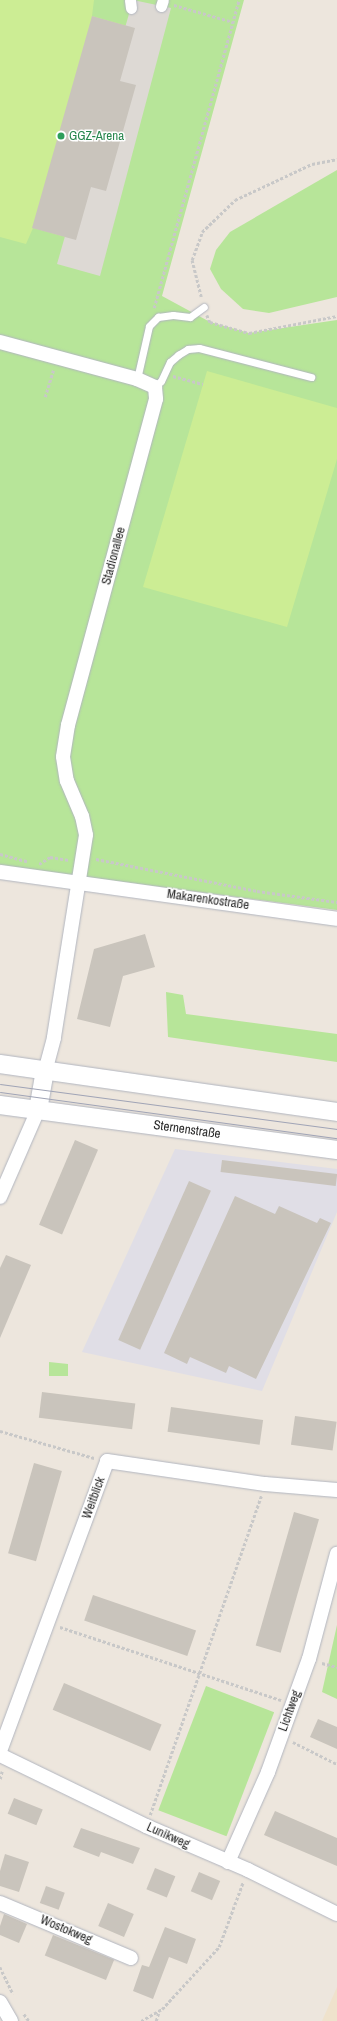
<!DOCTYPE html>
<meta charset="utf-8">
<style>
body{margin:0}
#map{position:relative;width:337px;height:2021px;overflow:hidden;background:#ede6dd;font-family:"Archivo Narrow",sans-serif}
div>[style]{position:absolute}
.industrial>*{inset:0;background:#e0dee6}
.education>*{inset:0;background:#efe2cc}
.green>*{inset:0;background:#b7e599;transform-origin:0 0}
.pitch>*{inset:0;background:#cced94}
.plaza>*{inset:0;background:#ddd9d4}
.building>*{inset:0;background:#c9c4bc;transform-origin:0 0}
.path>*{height:2.5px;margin-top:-1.25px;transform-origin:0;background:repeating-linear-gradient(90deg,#c8c8c8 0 3px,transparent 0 5px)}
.roads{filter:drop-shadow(0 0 1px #b1b5bf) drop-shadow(0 0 1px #b1b5bf)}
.service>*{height:7px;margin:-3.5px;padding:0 3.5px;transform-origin:3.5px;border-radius:3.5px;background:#fff}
.pedestrian>*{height:11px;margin:-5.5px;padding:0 5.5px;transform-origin:5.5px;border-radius:5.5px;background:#fff}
.minor>*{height:14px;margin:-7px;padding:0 7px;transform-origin:7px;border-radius:7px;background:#fff}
.tertiary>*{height:18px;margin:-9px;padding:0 9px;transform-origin:9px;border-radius:9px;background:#fff}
.tram>*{height:1px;margin:-0.5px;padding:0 0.5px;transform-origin:0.5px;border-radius:0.5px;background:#a0a4b6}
.dots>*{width:11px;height:11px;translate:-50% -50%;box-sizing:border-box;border:2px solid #fff;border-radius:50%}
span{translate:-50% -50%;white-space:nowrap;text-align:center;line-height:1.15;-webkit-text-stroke:3px #fff;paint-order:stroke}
.leisure-label{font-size:13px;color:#27864d}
.left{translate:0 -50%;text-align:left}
.street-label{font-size:13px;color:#2b2b2b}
</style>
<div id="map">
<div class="industrial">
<i style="clip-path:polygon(175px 1149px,337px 1169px,337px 1212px,262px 1391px,82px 1352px)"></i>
</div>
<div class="education">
<i style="clip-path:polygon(337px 1987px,337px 2021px,322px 2021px)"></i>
</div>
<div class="green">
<i style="clip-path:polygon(0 0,244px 0,162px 296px,210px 322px,249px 333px,337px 320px,337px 910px,0 866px)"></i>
<i style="clip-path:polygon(337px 170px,337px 297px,269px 313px,243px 309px,221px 289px,210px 269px,216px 250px,230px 232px)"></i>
<i style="clip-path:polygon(166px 992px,183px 995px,186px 1014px,337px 1034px,337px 1062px,168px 1037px)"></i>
<i style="clip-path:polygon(49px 1362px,68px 1364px,68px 1376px,49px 1376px)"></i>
<i style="clip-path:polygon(337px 1625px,337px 1699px,322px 1692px)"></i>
<i style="left:206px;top:1686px;width:73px;height:133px;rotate:21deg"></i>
</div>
<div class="pitch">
<i style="clip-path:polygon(0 0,94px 0,92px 16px,135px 28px,76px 240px,33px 228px,26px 244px,0 237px)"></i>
<i style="clip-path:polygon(207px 371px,337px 408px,337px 459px,287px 627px,143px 587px)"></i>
</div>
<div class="plaza">
<i style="clip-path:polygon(133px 0,171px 8px,100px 276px,57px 264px)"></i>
</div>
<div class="building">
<i style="clip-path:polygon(92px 16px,135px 28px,120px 81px,136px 85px,106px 191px,91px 187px,76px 240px,32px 228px)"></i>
<i style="clip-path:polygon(145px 934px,155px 967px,123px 976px,110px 1027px,77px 1019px,94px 949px)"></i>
<i style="left:75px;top:1140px;width:25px;height:92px;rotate:23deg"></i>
<i style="left:222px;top:1160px;width:116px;height:12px;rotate:7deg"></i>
<i style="left:189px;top:1181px;width:24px;height:174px;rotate:24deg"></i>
<i style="clip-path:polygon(235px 1196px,275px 1214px,279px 1206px,317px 1223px,320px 1218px,331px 1223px,256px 1379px,229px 1366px,226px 1373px,190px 1357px,187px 1364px,164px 1353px)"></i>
<i style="clip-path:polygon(6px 1255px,31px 1265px,0 1338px,0 1268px)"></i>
<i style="left:42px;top:1392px;width:94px;height:26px;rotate:7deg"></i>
<i style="left:171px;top:1407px;width:93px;height:25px;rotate:8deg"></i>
<i style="left:295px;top:1416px;width:42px;height:29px;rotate:8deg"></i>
<i style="left:34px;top:1463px;width:29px;height:94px;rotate:16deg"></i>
<i style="left:294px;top:1512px;width:26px;height:139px;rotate:16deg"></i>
<i style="left:93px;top:1595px;width:109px;height:27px;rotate:19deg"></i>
<i style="left:64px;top:1683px;width:106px;height:29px;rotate:23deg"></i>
<i style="clip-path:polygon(318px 1719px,337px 1727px,337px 1749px,310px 1737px)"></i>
<i style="left:14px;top:1798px;width:31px;height:17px;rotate:22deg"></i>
<i style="clip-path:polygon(275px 1811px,337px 1838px,337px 1866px,264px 1835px)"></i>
<i style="clip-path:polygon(81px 1828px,140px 1848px,133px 1864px,101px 1852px,99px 1857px,73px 1847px)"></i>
<i style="clip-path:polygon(5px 1854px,29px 1862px,19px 1892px,0 1886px,0 1871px)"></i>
<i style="left:155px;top:1868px;width:22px;height:23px;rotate:22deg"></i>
<i style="left:199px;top:1872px;width:23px;height:21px;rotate:23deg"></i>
<i style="left:46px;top:1886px;width:20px;height:18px;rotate:20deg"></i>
<i style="left:108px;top:1903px;width:28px;height:25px;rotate:23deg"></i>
<i style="clip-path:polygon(4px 1914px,27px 1924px,19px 1943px,0 1935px,0 1926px)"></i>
<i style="clip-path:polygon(165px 1927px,196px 1939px,187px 1964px,169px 1957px,153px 1999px,133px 1991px,142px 1965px,149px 1967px)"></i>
<i style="left:53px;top:1935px;width:66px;height:22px;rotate:22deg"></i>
</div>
<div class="path">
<i style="left:174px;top:5px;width:61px;rotate:16.1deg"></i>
<i style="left:201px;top:297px;width:38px;rotate:-104deg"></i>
<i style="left:192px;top:260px;width:30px;rotate:-70deg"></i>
<i style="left:202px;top:232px;width:46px;rotate:-44.1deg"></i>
<i style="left:235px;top:200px;width:85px;rotate:-25.1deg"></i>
<i style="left:312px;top:164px;width:25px;rotate:-11deg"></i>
<i style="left:154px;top:308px;width:320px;rotate:-74.6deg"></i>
<i style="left:207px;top:315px;width:8px;rotate:67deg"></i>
<i style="left:210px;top:322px;width:41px;rotate:15.8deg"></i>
<i style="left:249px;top:333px;width:90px;rotate:-10.9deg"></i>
<i style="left:173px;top:376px;width:31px;rotate:15deg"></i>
<i style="left:45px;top:397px;width:28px;rotate:-73deg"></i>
<i style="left:0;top:854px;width:28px;rotate:15deg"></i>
<i style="left:96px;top:859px;width:164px;rotate:11.2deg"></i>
<i style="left:257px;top:891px;width:81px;rotate:7.8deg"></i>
<i style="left:39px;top:864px;width:13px;rotate:-32deg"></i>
<i style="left:50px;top:857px;width:20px;rotate:9deg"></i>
<i style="left:0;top:1431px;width:98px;rotate:16deg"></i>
<i style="left:60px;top:1627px;width:233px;rotate:18.3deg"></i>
<i style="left:322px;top:1663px;width:16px;rotate:15deg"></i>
<i style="left:293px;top:1742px;width:49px;rotate:26.6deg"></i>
<i style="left:0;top:1779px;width:8px;rotate:-76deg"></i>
<i style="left:150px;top:1815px;width:338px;rotate:-70.8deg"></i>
<i style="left:0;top:1967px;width:30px;rotate:64deg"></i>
<i style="left:24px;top:2014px;width:9px;rotate:54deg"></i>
<i style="left:141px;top:2021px;width:24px;rotate:-30deg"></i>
<i style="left:162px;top:2009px;width:84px;rotate:-47.4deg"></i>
<i style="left:219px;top:1947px;width:69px;rotate:-69.7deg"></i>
<i style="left:156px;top:2021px;width:10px;rotate:-73deg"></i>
</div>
<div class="roads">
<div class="service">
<i style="left:137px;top:379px;width:54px;rotate:-77.2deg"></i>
<i style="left:149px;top:326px;width:13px;rotate:-45deg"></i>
<i style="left:158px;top:317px;width:15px;rotate:-8deg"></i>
<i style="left:173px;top:315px;width:17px;rotate:7deg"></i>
<i style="left:190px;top:317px;width:17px;rotate:-36deg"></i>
<i style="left:155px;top:387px;width:8px;rotate:-45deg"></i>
<i style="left:161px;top:381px;width:21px;rotate:-65deg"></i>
<i style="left:170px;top:362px;width:11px;rotate:-41deg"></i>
<i style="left:178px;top:355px;width:12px;rotate:-31deg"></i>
<i style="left:188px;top:349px;width:11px;rotate:-5deg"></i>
<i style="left:199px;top:348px;width:116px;rotate:14.5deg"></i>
</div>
<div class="pedestrian">
<i style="left:130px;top:0;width:8px;rotate:83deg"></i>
<i style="left:161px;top:6px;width:6px;rotate:-72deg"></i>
</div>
<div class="minor">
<i style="left:0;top:342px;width:142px;rotate:15.1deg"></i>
<i style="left:137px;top:379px;width:20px;rotate:24deg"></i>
<i style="left:155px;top:387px;width:12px;rotate:85deg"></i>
<i style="left:156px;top:399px;width:338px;rotate:105.1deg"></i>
<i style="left:68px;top:725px;width:32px;rotate:99deg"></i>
<i style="left:63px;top:757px;width:24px;rotate:81deg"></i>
<i style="left:67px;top:781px;width:38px;rotate:67deg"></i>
<i style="left:82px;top:816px;width:19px;rotate:78deg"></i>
<i style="left:86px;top:835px;width:206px;rotate:99deg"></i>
<i style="left:54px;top:1038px;width:34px;rotate:105deg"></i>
<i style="left:0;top:872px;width:340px;rotate:7.9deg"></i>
<i style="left:0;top:1197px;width:95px;rotate:-66.4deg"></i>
<i style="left:0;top:1751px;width:309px;rotate:-69.7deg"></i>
<i style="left:107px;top:1461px;width:160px;rotate:8.3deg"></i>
<i style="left:265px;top:1484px;width:72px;rotate:4.8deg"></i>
<i style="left:0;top:1755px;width:162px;rotate:25.9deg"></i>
<i style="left:146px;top:1826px;width:111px;rotate:23.3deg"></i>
<i style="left:248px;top:1870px;width:99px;rotate:26.3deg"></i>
<i style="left:228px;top:1862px;width:98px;rotate:-66deg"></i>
<i style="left:268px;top:1772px;width:120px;rotate:-70.1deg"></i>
<i style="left:309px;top:1659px;width:109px;rotate:-75.1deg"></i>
<i style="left:0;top:1903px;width:142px;rotate:22.8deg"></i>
<i style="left:0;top:2002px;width:22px;rotate:60deg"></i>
</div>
<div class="tertiary">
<i style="left:0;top:1064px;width:340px;rotate:8.1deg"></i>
<i style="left:0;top:1105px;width:340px;rotate:7.6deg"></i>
<i style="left:38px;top:1110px;width:40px;rotate:-80deg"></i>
</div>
</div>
<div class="tram">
<i style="left:0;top:1084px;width:340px;rotate:7.6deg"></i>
<i style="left:0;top:1092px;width:340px;rotate:7.8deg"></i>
</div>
<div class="dots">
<i style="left:61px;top:136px;background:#2e9e5b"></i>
</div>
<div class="leisure-label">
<span class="left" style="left:69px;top:136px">GGZ-Arena</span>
</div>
<div class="street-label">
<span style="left:114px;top:556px;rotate:-75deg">Stadionallee</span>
<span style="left:208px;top:900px;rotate:8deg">Makarenkostraße</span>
<span style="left:187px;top:1130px;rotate:8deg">Sternenstraße</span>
<span style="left:94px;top:1498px;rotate:-70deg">Weitblick</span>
<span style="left:290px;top:1711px;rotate:-70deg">Lichtweg</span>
<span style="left:168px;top:1836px;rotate:24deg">Lunikweg</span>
<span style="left:66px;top:1930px;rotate:23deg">Wostokweg</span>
</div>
</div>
